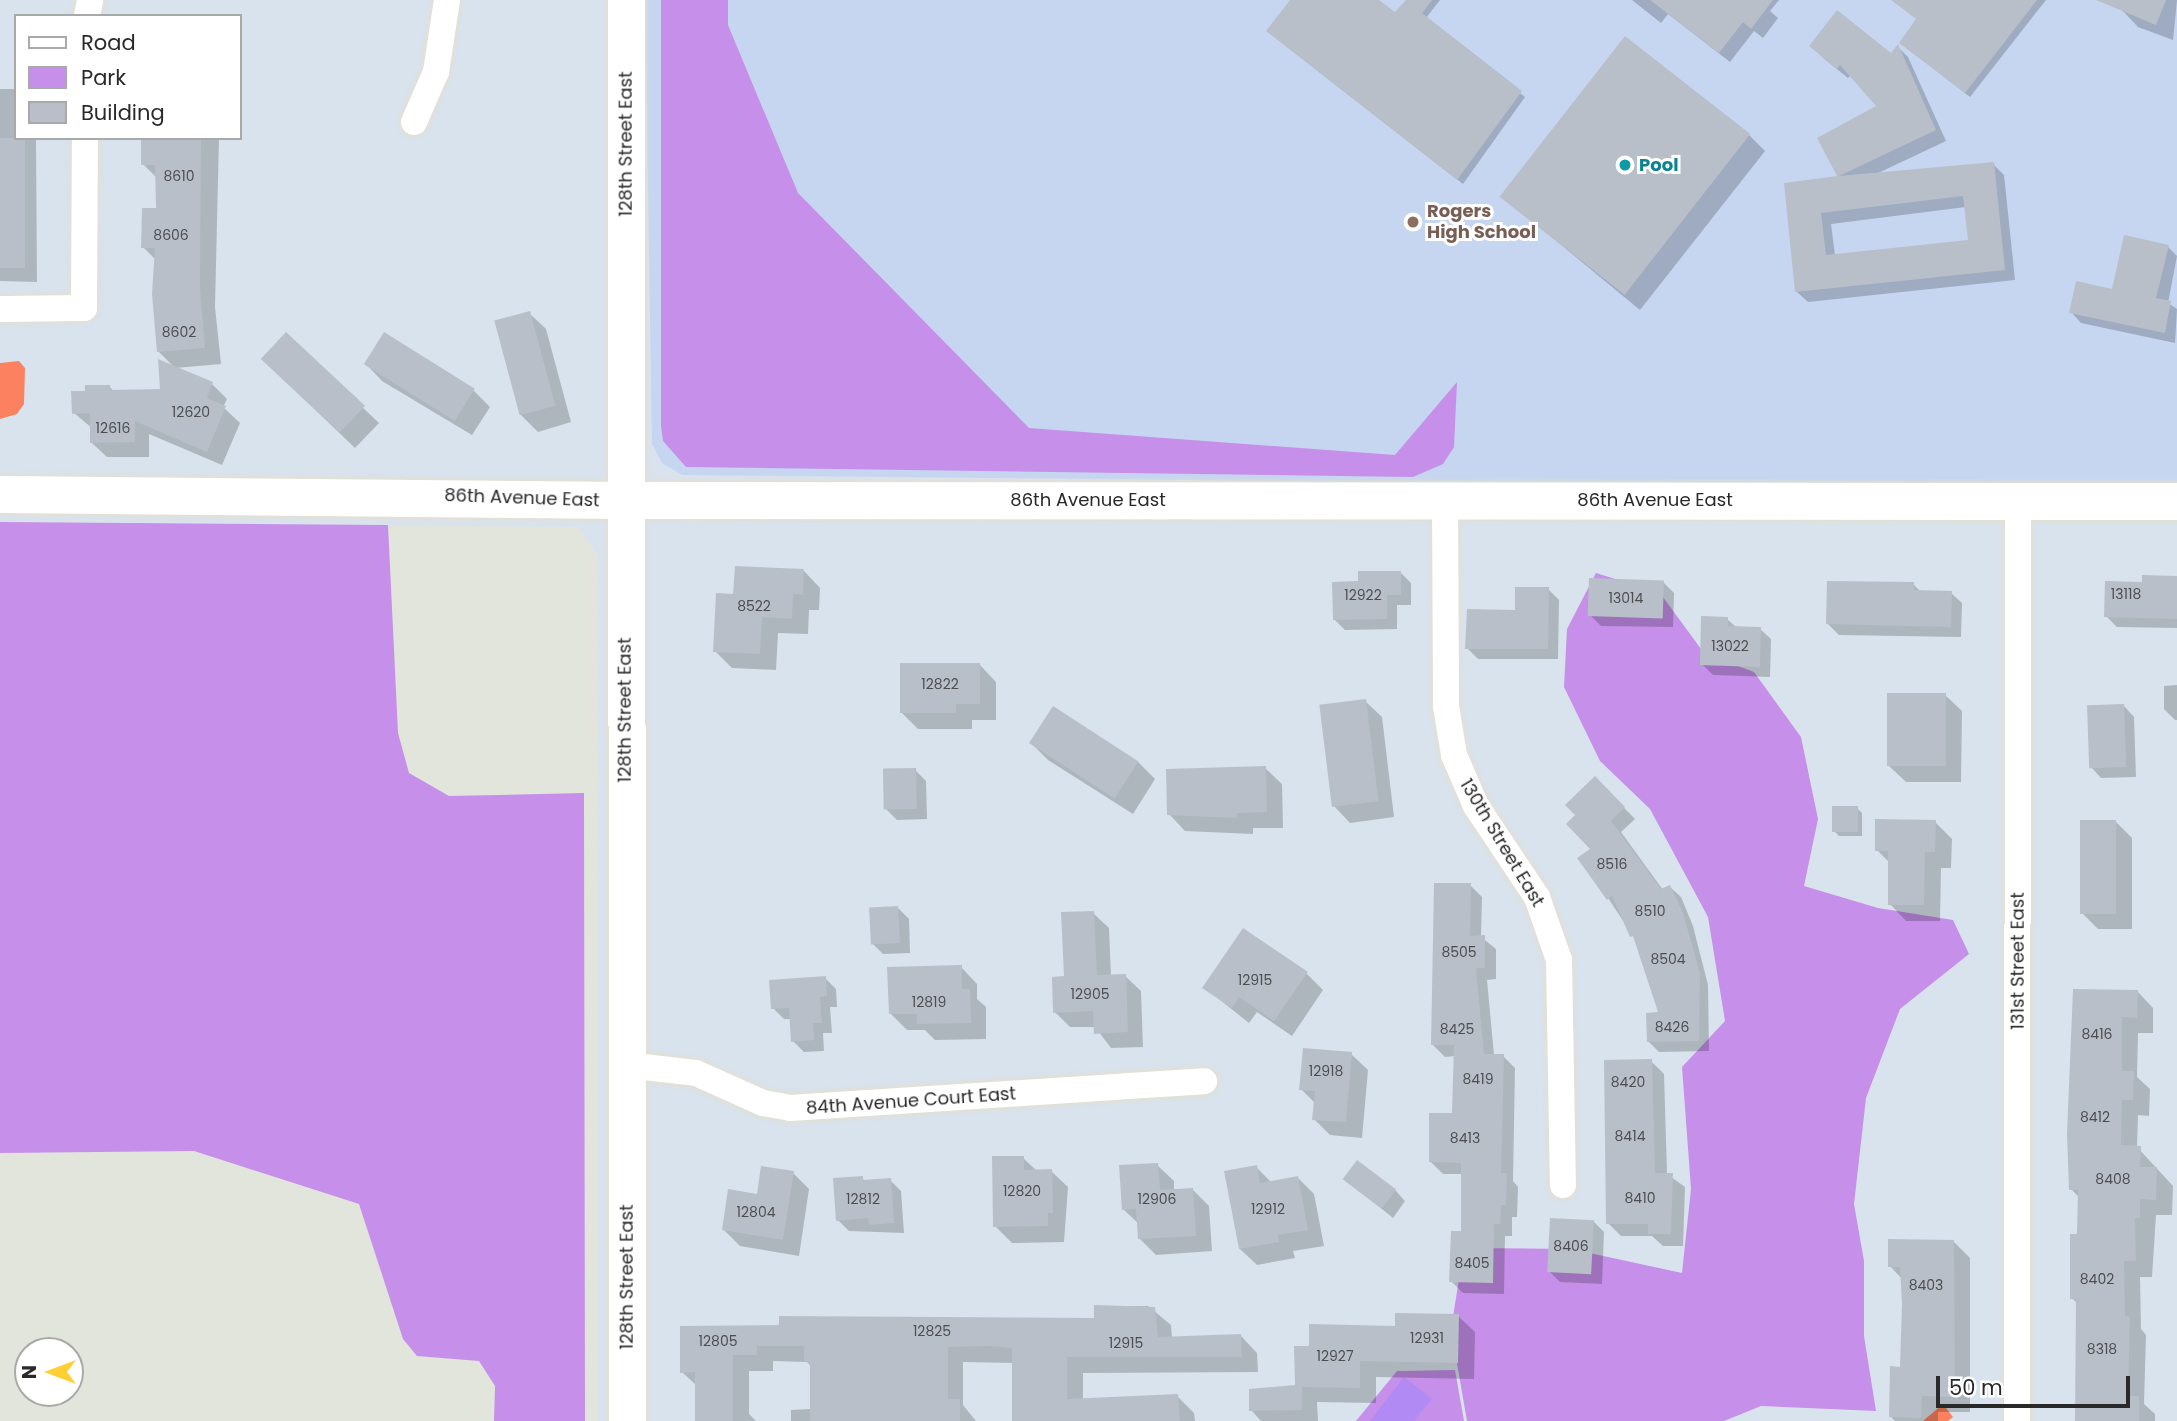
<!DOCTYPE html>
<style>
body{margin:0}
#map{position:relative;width:2177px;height:1421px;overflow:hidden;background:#d9e3ed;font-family:Poppins,sans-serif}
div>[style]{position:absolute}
.industrial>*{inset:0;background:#e2e5db}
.education>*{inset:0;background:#c6d6f1}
.green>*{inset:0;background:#c68fea}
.pitch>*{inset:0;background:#b18af3}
.water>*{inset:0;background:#fb8160}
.shadow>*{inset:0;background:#0003}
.building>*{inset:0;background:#b9bfc8;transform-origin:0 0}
.roads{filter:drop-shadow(0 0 2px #e4dfce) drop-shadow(0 0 2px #e4dfce)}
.street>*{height:26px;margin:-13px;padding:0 13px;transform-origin:13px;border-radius:13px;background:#fff}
.secondary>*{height:37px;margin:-18.5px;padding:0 18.5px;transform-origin:18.5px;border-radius:18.5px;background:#fff}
.dots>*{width:19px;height:19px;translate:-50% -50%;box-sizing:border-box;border:4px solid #fff;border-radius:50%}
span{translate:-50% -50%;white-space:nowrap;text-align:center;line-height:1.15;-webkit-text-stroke:6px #fff;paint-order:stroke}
.number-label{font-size:14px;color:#4d4e51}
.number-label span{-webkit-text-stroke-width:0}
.street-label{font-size:18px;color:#292929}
.culture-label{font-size:18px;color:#0d838f;font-weight:700}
.left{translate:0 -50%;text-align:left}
.education-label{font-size:18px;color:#785e54;font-weight:700}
.legend{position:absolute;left:14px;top:14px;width:228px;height:126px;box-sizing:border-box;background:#fff;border:2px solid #a9a9a9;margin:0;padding:9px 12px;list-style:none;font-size:21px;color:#292929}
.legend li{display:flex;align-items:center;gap:14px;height:35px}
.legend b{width:35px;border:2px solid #a9a9a9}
.north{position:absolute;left:14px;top:1337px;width:70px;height:70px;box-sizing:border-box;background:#fff;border:2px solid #a9a9a9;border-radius:50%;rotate:270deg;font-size:19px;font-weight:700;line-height:28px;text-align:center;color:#292929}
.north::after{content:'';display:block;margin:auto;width:24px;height:32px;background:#ffcf34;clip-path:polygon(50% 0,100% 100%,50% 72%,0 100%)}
.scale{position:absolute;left:1936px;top:1376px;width:194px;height:32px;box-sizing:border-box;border:4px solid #292929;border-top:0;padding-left:9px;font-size:21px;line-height:24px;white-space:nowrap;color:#292929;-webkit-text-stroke:5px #fff;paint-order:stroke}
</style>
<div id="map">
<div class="industrial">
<i style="clip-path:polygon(evenodd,0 522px,578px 527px,598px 556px,597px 1421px,0 1421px,0 522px,28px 1351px,70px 1351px,70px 1393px,28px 1393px,28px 1351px)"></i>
</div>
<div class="education">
<i style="clip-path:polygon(645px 0,2177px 0,2177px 490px,682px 475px,662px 463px,652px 444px)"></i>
</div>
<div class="green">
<i style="clip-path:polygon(661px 0,728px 0,728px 25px,798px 193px,1029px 428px,1395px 455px,1457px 382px,1454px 447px,1443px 464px,1413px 477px,686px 467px,663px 441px,661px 426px)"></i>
<i style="clip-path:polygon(0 522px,388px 525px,398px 733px,409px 773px,449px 796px,584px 793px,585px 1421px,494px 1421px,495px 1386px,479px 1361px,417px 1356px,403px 1339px,359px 1204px,194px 1151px,0 1153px)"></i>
<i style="clip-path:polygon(1596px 573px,1660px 593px,1704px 653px,1754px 672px,1801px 737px,1818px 819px,1804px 886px,1878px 908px,1953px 920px,1969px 954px,1900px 1009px,1866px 1098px,1854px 1204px,1864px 1261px,1864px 1336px,1876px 1411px,1761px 1406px,1724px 1421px,1467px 1421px,1451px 1329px,1464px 1248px,1571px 1249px,1682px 1273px,1691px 1189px,1682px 1067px,1725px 1021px,1708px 917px,1650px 809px,1600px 761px,1564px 687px,1567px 629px)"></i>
<i style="clip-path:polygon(1455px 1370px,1464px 1421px,1356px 1421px,1397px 1371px)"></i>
</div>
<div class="pitch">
<i style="clip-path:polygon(1404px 1377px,1432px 1399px,1414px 1421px,1370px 1421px)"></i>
</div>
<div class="water">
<i style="clip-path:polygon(19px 361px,25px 368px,24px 404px,17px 414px,0 419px,0 363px)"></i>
<i style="clip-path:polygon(1943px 1404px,1953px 1417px,1948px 1421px,1923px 1421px)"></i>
</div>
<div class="shadow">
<i style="clip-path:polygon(1292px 0,1376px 0,1396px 15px,1408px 0,1440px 0,1426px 18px,1525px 97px,1463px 184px,1273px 36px)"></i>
<i style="clip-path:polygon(1632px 0,1779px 0,1770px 11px,1778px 18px,1763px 38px,1754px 31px,1730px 62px,1668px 14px,1661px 23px)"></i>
<i style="clip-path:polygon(1893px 0,2046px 0,1970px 97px,1906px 47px,1918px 20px)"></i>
<i style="clip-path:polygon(2126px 0,2177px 0,2173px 40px,2138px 27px,2122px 10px)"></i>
<i style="clip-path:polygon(evenodd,1898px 47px,1908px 57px,1946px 141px,1876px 174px,1993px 164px,2004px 175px,2015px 280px,1808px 302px,1797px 292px,1786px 185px,1839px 177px,1819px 139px,1879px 107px,1851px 75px,1848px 78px,1822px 57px,1892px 56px,1898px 47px,1966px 207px,1970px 242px,1835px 256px,1831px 224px,1966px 207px)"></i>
<i style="clip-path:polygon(0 89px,16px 89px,16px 138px,36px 138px,37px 282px,0 281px)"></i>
<i style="clip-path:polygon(1749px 135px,1765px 151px,1640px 310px,1503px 197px)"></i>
<i style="clip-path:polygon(144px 138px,219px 138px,215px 307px,221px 364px,175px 368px,212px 384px,227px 399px,223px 407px,240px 423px,222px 465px,149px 434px,149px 457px,107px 457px,92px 443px,92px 428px,74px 413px,87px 392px,109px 386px,114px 392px,162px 391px,175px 368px,159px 352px,156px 260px,143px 247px,158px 210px,157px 178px,143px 164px)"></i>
<i style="clip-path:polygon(2168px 247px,2177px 256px,2168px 303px,2177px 309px,2175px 343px,2081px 323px,2071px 312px,2114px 291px)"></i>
<i style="clip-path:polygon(529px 313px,546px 329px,571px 422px,538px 432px,521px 415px)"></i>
<i style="clip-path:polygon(366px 364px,473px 390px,490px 407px,472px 435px,382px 381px)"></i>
<i style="clip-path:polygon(279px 375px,362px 407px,379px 423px,355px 448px)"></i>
<i style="clip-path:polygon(804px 571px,820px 588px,819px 610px,809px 610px,808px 634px,778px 633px,776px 670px,732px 668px,715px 651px,735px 596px)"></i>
<i style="clip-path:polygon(1400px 572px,1411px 583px,1411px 605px,1397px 605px,1397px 629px,1345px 630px,1334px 619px,1360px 583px)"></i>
<i style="clip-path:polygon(2177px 578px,2177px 628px,2117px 627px,2106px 616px,2144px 584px)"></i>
<i style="clip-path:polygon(1663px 582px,1674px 593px,1673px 627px,1601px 626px,1590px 615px)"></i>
<i style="clip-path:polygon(1913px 584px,1921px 592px,1951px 593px,1962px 603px,1961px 637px,1839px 635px,1828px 624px)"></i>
<i style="clip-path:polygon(1548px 589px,1559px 600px,1558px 659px,1478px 659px,1467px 648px)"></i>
<i style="clip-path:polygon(1727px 619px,1737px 628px,1760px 629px,1771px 639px,1770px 677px,1713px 675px,1702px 664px)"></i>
<i style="clip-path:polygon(980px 665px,996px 682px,996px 720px,972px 720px,972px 729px,918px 729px,902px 713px)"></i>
<i style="clip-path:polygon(2177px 685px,2177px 720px,2175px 720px,2164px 709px,2164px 686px)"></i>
<i style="clip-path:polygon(1945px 695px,1962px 711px,1961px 782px,1906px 782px,1889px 766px)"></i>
<i style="clip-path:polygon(1365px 701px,1382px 717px,1394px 817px,1350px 823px,1334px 806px)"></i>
<i style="clip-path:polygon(2124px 706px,2134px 717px,2136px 777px,2101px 778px,2091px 767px)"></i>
<i style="clip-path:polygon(1031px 743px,1138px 762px,1155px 779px,1133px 814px,1048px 760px)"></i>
<i style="clip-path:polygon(1265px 768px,1282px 784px,1283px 828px,1253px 828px,1253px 834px,1185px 831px,1169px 814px)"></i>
<i style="clip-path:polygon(915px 770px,926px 781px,927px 819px,897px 820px,886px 809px)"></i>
<i style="clip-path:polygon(1595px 778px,1635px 819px,1621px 832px,1663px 890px,1670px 887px,1681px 897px,1693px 926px,1708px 985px,1709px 1051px,1659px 1052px,1648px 1041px,1660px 1014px,1637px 942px,1608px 898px,1578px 815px)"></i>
<i style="clip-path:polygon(1857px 808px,1862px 813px,1862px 836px,1839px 836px,1834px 831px)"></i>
<i style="clip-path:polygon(2115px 821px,2132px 838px,2132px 929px,2098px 929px,2082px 913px)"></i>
<i style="clip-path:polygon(1935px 822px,1952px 839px,1951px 868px,1941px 868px,1940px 921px,1906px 921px,1890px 904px,1890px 863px,1877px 850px)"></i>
<i style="clip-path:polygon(1470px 885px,1482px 897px,1481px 937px,1496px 949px,1496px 979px,1487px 980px,1494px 1055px,1503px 1056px,1515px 1068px,1513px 1181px,1518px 1187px,1517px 1217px,1512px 1217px,1512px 1236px,1505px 1236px,1504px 1294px,1463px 1293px,1451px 1281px,1463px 1233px,1463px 1174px,1443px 1174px,1431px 1162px,1454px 1115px,1456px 1056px,1445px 1057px,1433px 1045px)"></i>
<i style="clip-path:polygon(898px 908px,909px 919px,910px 953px,883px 954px,872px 943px)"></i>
<i style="clip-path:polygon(1093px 913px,1109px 928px,1111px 976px,1125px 976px,1141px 991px,1143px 1047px,1111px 1048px,1095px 1027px,1070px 1027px,1055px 1012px)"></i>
<i style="clip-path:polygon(961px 967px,977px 984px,977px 999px,986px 1007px,986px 1039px,935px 1040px,925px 1030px,907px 1030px,890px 1013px)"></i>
<i style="clip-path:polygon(1307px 974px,1323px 990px,1292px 1036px,1257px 1012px,1249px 1023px,1205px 988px)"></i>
<i style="clip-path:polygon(825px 978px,836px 989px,837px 1007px,830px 1007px,832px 1033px,823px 1033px,824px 1051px,804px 1052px,793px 1041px,791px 1019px,784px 1019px,773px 1008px)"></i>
<i style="clip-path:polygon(2075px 991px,2137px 991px,2153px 1008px,2153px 1033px,2138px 1033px,2137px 1077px,2150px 1089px,2149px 1116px,2138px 1115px,2137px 1147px,2173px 1186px,2172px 1215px,2156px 1215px,2152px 1277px,2140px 1277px,2141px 1329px,2146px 1335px,2144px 1404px,2155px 1414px,2155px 1421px,2077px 1421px,2078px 1304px,2072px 1298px,2080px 1198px,2071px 1189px)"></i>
<i style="clip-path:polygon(1351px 1054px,1368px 1070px,1362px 1138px,1330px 1135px,1314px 1119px,1315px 1103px,1301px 1089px)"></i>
<i style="clip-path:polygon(1651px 1061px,1664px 1074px,1667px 1174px,1685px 1187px,1683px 1246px,1663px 1246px,1652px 1236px,1621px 1236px,1608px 1223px)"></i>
<i style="clip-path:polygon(1023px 1158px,1037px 1171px,1051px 1171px,1068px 1187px,1064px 1242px,1012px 1243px,995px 1226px)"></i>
<i style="clip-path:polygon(1157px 1165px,1174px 1181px,1174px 1191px,1192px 1189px,1209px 1206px,1212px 1251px,1156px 1255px,1140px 1239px,1139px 1224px,1123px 1209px)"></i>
<i style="clip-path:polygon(1256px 1167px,1271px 1182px,1298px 1178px,1314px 1194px,1324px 1246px,1293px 1251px,1295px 1258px,1257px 1265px,1240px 1249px)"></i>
<i style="clip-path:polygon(793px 1173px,809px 1189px,799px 1256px,740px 1246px,724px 1230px)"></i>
<i style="clip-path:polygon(862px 1178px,866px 1182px,890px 1180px,901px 1191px,904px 1233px,849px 1231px,838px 1220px)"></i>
<i style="clip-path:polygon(1345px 1179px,1395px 1190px,1405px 1201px,1393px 1218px)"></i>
<i style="clip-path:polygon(1593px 1221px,1604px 1232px,1602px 1284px,1560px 1282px,1549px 1271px)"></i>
<i style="clip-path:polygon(1953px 1241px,1970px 1258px,1970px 1412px,1938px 1412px,1938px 1421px,1895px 1421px,1890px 1416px,1902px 1368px,1902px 1279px,1890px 1266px)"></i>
<i style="clip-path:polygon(1148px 1306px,1171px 1325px,1172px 1338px,1241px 1336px,1257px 1353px,1258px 1372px,1083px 1373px,1083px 1400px,1177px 1396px,1194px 1413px,1195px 1421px,1014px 1421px,1014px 1363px,963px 1362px,963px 1405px,976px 1421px,791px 1421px,791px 1410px,811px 1409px,811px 1366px,807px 1362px,773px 1361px,773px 1371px,749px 1371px,749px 1414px,756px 1421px,696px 1421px,697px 1386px,682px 1372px,682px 1328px,1096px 1320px,1095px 1307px)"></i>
<i style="clip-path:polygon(1458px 1316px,1475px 1332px,1474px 1379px,1376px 1377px,1376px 1403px,1317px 1402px,1318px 1421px,1261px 1421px,1251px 1410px,1397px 1327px)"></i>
</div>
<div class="building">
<i style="clip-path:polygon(1290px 0,1379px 0,1395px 12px,1406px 0,1432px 0,1422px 13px,1522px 91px,1457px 180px,1266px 31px)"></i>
<i style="clip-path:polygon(1650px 0,1773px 0,1751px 29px,1743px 22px,1719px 53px)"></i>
<i style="clip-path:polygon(1891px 0,2037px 0,1965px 93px,1899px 43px,1916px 19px)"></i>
<i style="clip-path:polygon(2096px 0,2166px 0,2156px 25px)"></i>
<i style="clip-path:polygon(evenodd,1837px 10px,1891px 53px,1898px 44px,1936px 130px,1839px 176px,1994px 162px,2005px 270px,1795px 292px,1784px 183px,1837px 176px,1817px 138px,1876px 106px,1840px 65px,1837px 69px,1809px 46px,1837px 10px,1963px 196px,1968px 240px,1826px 255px,1821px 213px,1963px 196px)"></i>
<i style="left:1625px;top:36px;width:159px;height:204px;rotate:38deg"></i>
<i style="left:0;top:138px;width:25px;height:130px"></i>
<i style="clip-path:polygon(141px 138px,201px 138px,200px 289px,205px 348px,157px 352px,152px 294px,155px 248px,141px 248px,142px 208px,156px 208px,155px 165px,141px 165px)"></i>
<i style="clip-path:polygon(2124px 235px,2169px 245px,2156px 298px,2171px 301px,2165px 333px,2069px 313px,2076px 281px,2112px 289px)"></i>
<i style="left:530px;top:311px;width:98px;height:37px;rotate:75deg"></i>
<i style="left:286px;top:332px;width:108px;height:37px;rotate:43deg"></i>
<i style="left:384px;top:332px;width:107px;height:38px;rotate:32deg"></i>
<i style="clip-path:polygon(158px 359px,213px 382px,207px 398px,226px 406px,207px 452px,135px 421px,135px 442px,90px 443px,90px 413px,72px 414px,71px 391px,85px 391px,85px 385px,110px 385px,110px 390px,160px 389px)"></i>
<i style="clip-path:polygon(735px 566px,804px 569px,803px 595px,793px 594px,792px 619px,762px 617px,760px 654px,713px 652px,716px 593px,733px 594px)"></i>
<i style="clip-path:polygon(1358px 571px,1401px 571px,1401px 595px,1387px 595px,1387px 619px,1333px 620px,1332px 582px,1358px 581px)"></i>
<i style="clip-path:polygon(2142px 575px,2177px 576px,2177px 619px,2104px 617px,2105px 581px,2142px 582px)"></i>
<i style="left:1589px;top:578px;width:75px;height:38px;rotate:2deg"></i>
<i style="clip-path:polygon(1827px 581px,1914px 582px,1914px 590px,1952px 591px,1951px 627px,1826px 624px)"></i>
<i style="clip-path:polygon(1515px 587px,1549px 587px,1548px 649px,1465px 649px,1467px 609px,1515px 610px)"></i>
<i style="clip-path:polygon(1701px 616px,1728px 617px,1728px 626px,1761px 627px,1760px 667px,1700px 665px)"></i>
<i style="clip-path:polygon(900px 663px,980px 663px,980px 704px,956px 704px,956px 713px,900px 713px)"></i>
<i style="left:1887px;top:693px;width:59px;height:73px"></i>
<i style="left:1366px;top:699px;width:103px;height:47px;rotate:83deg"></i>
<i style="left:2124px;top:704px;width:63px;height:37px;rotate:88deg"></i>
<i style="left:1053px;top:706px;width:102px;height:44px;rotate:33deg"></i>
<i style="clip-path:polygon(1266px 766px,1267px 812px,1237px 813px,1237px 818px,1167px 815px,1166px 769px)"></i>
<i style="left:916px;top:768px;width:41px;height:33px;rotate:89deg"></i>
<i style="clip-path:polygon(1595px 776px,1625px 807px,1611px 821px,1661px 889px,1670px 885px,1683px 913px,1700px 973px,1699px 1041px,1647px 1042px,1646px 1013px,1658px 1012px,1633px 936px,1630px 937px,1612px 896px,1607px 900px,1577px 858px,1590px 849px,1566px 824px,1575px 815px,1565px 805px)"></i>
<i style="left:1858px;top:806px;width:26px;height:26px;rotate:90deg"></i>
<i style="clip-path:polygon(1875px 819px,1936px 820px,1935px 852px,1925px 852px,1924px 905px,1888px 905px,1888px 851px,1875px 851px)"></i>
<i style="left:2080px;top:820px;width:36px;height:94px"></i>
<i style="clip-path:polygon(1434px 883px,1471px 883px,1470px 936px,1485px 935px,1485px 968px,1476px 968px,1484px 1054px,1504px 1054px,1501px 1173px,1507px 1173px,1506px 1205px,1501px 1205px,1500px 1224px,1494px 1224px,1493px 1283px,1449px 1282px,1451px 1231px,1461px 1231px,1461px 1163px,1429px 1162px,1429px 1113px,1452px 1113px,1454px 1045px,1431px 1045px)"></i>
<i style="left:898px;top:906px;width:37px;height:29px;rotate:87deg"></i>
<i style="clip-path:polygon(1094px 911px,1097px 975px,1126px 974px,1128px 1032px,1094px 1034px,1093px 1011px,1053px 1013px,1052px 977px,1064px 976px,1061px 912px)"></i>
<i style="clip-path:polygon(1243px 928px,1308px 972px,1274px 1021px,1239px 997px,1232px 1008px,1202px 988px)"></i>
<i style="clip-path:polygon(962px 965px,962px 989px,970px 989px,971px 1023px,917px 1024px,917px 1014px,889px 1014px,887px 967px)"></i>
<i style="clip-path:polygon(826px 976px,827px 996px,820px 997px,822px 1023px,813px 1023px,814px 1040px,791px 1042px,789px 1008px,771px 1009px,769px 980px)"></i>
<i style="clip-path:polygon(2073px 989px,2138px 990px,2137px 1018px,2122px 1017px,2122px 1071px,2134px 1071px,2133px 1100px,2122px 1100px,2121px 1145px,2141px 1146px,2140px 1167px,2157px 1167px,2156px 1200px,2140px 1199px,2140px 1218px,2135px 1218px,2136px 1261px,2124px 1261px,2125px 1316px,2130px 1317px,2128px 1396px,2139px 1396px,2139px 1421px,2075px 1421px,2076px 1299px,2070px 1299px,2070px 1234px,2077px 1234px,2078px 1190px,2069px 1190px,2067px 1134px)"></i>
<i style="clip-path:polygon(1303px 1048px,1352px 1052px,1346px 1122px,1312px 1120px,1315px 1091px,1299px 1090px)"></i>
<i style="clip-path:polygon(1652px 1059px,1655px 1173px,1673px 1173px,1671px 1234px,1648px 1234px,1648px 1224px,1606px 1224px,1604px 1060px)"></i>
<i style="clip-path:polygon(992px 1156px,1024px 1156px,1024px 1170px,1052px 1169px,1053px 1213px,1048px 1213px,1048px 1226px,993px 1227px)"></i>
<i style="left:1357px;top:1160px;width:49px;height:24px;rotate:37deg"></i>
<i style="clip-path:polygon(1158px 1163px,1160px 1190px,1193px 1188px,1196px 1236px,1138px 1239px,1136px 1209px,1122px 1210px,1119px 1165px)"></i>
<i style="clip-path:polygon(1257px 1165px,1260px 1183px,1298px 1176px,1308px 1230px,1278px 1235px,1279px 1242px,1239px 1249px,1224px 1171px)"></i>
<i style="clip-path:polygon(761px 1166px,794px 1171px,783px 1240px,722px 1230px,728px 1189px,757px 1194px)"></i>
<i style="clip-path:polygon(863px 1176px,863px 1180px,891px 1178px,894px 1223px,869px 1225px,868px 1218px,836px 1221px,833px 1178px)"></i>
<i style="left:1550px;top:1218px;width:44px;height:54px;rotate:3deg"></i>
<i style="clip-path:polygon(1888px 1239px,1954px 1240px,1955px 1397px,1922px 1396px,1921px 1418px,1889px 1417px,1890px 1366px,1900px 1367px,1902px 1304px,1900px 1267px,1888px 1267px)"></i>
<i style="clip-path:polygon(1094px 1305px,1155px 1307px,1158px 1337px,1241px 1334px,1242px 1357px,1067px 1357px,1067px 1399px,1178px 1394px,1180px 1421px,1012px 1421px,1012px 1348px,990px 1346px,948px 1347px,948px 1399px,960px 1399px,960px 1421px,810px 1421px,810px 1362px,804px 1361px,804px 1346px,757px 1346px,757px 1355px,733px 1355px,733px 1421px,695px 1421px,695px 1372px,680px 1373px,680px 1326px,779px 1325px,779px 1316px,1094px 1318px)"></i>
<i style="clip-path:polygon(1395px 1313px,1459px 1314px,1458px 1363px,1360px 1361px,1360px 1388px,1302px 1387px,1302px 1410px,1249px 1411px,1249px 1389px,1295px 1385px,1294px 1346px,1309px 1346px,1309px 1324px,1395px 1326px)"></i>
</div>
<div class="roads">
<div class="street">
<i style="left:87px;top:16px;width:16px;rotate:-79deg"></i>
<i style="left:414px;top:122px;width:55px;rotate:-66.3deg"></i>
<i style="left:436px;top:72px;width:73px;rotate:-81.3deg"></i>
<i style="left:0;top:309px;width:84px;rotate:-0.7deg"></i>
<i style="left:84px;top:308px;width:170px;rotate:-89.7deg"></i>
<i style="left:1445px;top:500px;width:206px;rotate:89.7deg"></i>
<i style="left:1446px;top:706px;width:50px;rotate:80.7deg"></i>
<i style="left:1454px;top:755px;width:56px;rotate:66.7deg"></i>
<i style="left:1476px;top:806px;width:110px;rotate:56.2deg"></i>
<i style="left:1537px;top:897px;width:67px;rotate:70.8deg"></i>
<i style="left:1559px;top:960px;width:225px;rotate:89deg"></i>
<i style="left:626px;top:1065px;width:70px;rotate:6.5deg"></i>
<i style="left:696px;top:1073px;width:73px;rotate:24.1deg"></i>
<i style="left:763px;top:1103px;width:27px;rotate:10deg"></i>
<i style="left:790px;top:1108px;width:415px;rotate:-3.7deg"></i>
<i style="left:2017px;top:1421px;width:921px;rotate:-89.94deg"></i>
</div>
<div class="secondary">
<i style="left:626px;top:0;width:1421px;rotate:89.96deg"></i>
<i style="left:0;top:494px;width:624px;rotate:0.55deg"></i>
<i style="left:624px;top:500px;width:1553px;rotate:0.04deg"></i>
</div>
</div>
<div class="dots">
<i style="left:1625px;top:165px;background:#0f9aa8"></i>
<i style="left:1413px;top:222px;background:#8d6e63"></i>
</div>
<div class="number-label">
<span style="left:179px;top:176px">8610</span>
<span style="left:171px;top:235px">8606</span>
<span style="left:179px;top:332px">8602</span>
<span style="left:191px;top:412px">12620</span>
<span style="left:113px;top:428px">12616</span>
<span style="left:2126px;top:594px">13118</span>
<span style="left:1363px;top:595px">12922</span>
<span style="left:1626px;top:598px">13014</span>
<span style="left:754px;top:606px">8522</span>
<span style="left:1730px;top:646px">13022</span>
<span style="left:940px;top:684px">12822</span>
<span style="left:1612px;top:864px">8516</span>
<span style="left:1650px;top:911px">8510</span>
<span style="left:1459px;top:952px">8505</span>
<span style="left:1668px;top:959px">8504</span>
<span style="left:1255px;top:980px">12915</span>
<span style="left:1090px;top:994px">12905</span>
<span style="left:929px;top:1002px">12819</span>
<span style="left:1672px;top:1027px">8426</span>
<span style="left:1457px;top:1029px">8425</span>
<span style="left:2097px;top:1034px">8416</span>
<span style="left:1326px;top:1071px">12918</span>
<span style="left:1478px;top:1079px">8419</span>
<span style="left:1628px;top:1082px">8420</span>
<span style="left:2095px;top:1117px">8412</span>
<span style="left:1630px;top:1136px">8414</span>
<span style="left:1465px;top:1138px">8413</span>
<span style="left:2113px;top:1179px">8408</span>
<span style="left:1022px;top:1191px">12820</span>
<span style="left:1640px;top:1198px">8410</span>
<span style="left:863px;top:1199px">12812</span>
<span style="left:1157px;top:1199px">12906</span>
<span style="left:1268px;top:1209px">12912</span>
<span style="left:756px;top:1212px">12804</span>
<span style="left:1571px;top:1246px">8406</span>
<span style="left:1472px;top:1263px">8405</span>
<span style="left:2097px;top:1279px">8402</span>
<span style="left:1926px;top:1285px">8403</span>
<span style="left:932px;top:1331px">12825</span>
<span style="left:1427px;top:1338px">12931</span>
<span style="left:718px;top:1341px">12805</span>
<span style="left:1126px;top:1343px">12915</span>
<span style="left:2102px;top:1349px">8318</span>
<span style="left:1335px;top:1356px">12927</span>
</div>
<div class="street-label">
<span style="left:626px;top:144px;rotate:-90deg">128th Street East</span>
<span style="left:522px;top:498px;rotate:2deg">86th Avenue East</span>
<span style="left:1088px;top:500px">86th Avenue East</span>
<span style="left:1655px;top:500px">86th Avenue East</span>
<span style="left:625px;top:710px;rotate:-90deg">128th Street East</span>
<span style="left:1502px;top:843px;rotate:59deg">130th Street East</span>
<span style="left:2018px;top:961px;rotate:-90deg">131st Street East</span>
<span style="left:911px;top:1101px;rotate:-4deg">84th Avenue Court East</span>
<span style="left:627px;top:1277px;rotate:-90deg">128th Street East</span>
</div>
<div class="culture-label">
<span class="left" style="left:1639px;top:165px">Pool</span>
</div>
<div class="education-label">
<span class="left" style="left:1427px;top:222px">Rogers<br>High School</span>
</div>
<ul class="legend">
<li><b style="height:9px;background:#fff"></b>Road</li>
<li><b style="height:19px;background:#c68fea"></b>Park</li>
<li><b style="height:19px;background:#b9bfc8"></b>Building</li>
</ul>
<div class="north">N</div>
<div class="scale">50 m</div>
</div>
